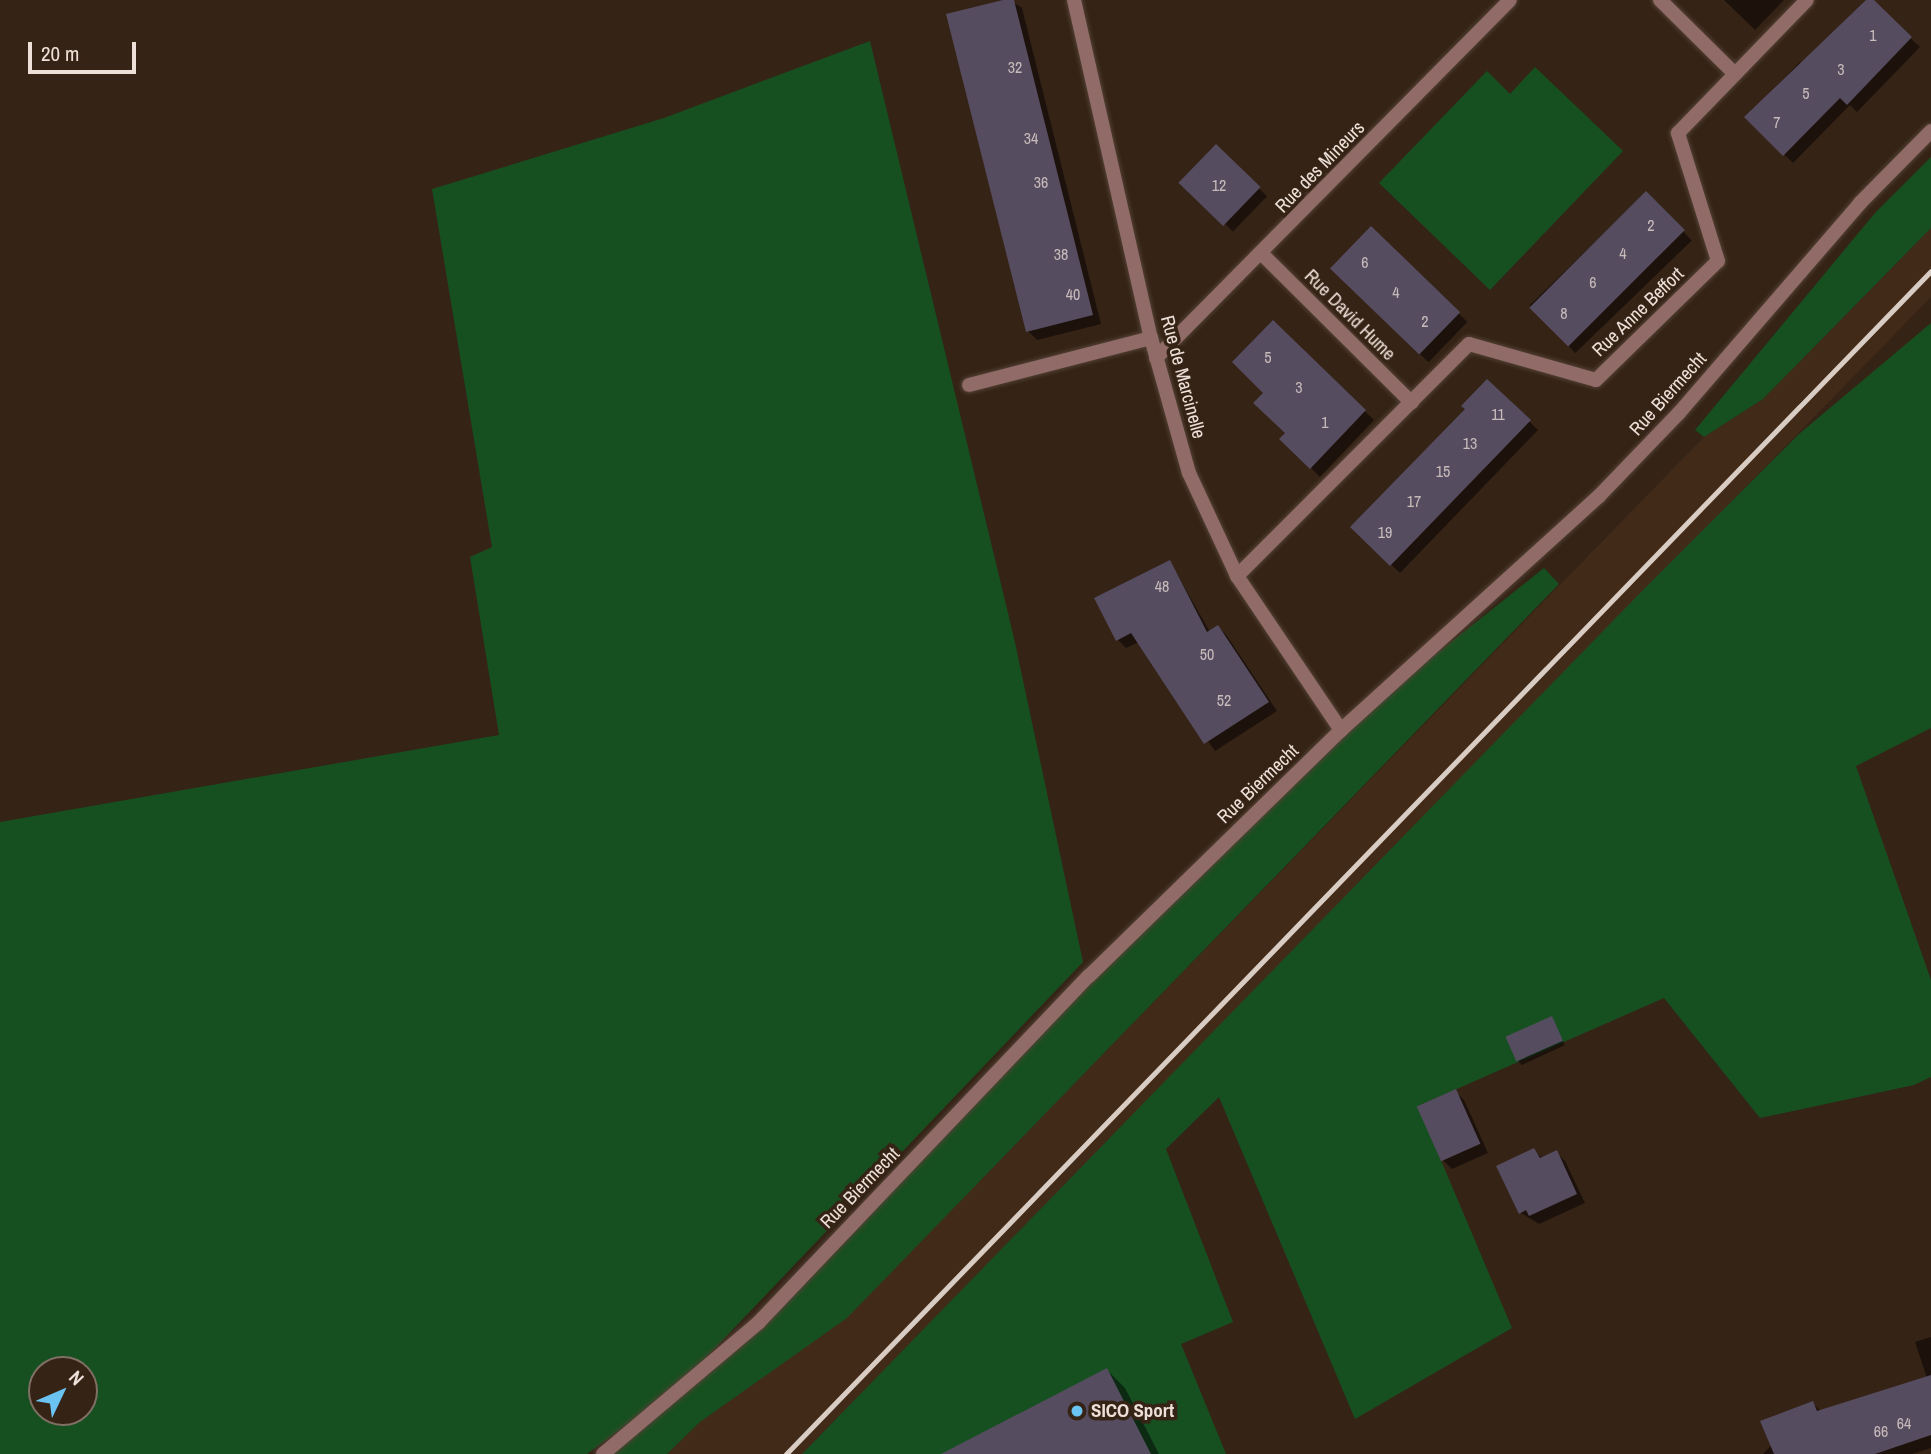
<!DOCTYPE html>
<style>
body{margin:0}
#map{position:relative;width:1931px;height:1454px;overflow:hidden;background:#352316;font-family:"Archivo Narrow",sans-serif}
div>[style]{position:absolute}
.built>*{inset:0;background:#422a19}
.green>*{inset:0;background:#175020}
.shadow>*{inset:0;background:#0007;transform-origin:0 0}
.building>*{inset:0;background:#564c60;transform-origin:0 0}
.roads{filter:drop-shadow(0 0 2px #524135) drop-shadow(0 0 2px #524135)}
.minor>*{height:14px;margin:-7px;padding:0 7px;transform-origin:7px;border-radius:7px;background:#916b67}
.rail>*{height:5px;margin:-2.5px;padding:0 2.5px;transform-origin:2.5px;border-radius:2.5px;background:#d9ccc3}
.dots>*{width:19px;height:19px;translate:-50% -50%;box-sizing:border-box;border:4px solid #352316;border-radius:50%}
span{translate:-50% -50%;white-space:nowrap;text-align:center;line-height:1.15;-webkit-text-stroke:7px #352316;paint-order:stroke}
.number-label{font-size:16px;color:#c7bbba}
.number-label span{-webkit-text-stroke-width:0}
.street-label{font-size:19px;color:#ede0d8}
.poi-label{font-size:19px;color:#ede0d8;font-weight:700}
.left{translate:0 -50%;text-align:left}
.north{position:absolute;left:28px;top:1356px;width:70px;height:70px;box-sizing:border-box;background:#352316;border:2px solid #7f6f64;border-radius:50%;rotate:46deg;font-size:19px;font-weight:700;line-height:28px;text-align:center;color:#ede0d8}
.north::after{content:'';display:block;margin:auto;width:24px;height:32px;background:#6ac3f1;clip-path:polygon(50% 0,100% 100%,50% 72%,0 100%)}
.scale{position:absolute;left:28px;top:42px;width:108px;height:32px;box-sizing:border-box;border:4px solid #ede0d8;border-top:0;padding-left:9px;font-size:21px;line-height:24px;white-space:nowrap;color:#ede0d8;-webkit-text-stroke:5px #352316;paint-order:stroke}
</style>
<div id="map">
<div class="built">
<i style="clip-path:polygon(1931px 228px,1931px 297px,802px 1454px,667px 1454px,700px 1422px,847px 1317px,1704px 437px,1763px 399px)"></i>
</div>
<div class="green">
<i style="clip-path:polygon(evenodd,870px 41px,1014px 638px,1083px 962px,679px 1386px,587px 1454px,0 1454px,0 822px,499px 735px,470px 557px,492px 547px,432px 189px,664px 118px,870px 41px,42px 1370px,84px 1370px,84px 1412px,42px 1412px,42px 1370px)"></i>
<i style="clip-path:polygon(1535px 67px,1623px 151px,1490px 290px,1379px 183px,1487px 71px,1510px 94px)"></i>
<i style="clip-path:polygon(1931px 157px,1931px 228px,1763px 399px,1704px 437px,1695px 430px,1875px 213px)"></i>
<i style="clip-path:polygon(1931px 323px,1931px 728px,1856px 766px,1931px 980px,1931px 1077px,1914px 1085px,1760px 1118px,1664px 998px,1418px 1106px,1512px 1328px,1355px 1419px,1219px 1097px,1166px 1149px,1233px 1322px,1181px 1344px,1226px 1454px,802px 1454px,1641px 592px,1799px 434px)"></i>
<i style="clip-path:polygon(1544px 568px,1559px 584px,847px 1318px,700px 1422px,667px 1454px,603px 1454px,682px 1391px,1089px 976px,1341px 730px)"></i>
</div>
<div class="shadow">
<i style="clip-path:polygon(1010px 0,1022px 8px,1101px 324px,1037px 340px,1028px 331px)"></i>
<i style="clip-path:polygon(1724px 0,1784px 0,1755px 30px)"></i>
<i style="clip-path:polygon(1869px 0,1920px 47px,1857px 112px,1850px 105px,1793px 163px,1746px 117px,1800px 62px,1805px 66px)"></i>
<i style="left:1216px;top:147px;width:71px;height:49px;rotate:44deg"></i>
<i style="left:1646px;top:193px;width:66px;height:162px;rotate:46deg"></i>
<i style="left:1371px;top:229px;width:134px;height:56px;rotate:44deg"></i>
<i style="clip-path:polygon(1274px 323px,1374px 420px,1320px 477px,1282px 439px,1287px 433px,1266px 393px)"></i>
<i style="clip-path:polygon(1487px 381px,1538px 430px,1400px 573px,1352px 527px,1467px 410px)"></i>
<i style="clip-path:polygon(1170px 562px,1210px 632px,1218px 627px,1227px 636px,1277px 711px,1215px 751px,1139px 642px,1126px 648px,1117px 639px)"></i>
<i style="clip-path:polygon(1551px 1018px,1565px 1045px,1522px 1065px,1518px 1061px)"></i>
<i style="clip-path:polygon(1455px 1091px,1464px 1100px,1488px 1153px,1452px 1169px,1443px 1160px)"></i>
<i style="clip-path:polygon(1534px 1150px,1543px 1159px,1556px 1152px,1565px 1161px,1585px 1203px,1539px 1224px,1521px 1213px)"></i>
<i style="clip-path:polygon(1931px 1337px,1931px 1448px,1912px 1454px,1763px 1454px,1812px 1403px,1822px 1412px,1927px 1378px,1915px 1342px)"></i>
<i style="clip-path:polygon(1107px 1370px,1125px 1388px,1159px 1454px,944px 1454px)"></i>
</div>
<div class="building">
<i style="clip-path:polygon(1003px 0,1014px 0,1093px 315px,1026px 332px,946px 14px)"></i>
<i style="clip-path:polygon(1866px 0,1874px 0,1912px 37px,1847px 105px,1840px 98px,1783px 156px,1744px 117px)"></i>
<i style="left:1216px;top:144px;width:62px;height:54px;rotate:44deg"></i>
<i style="left:1646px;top:191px;width:55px;height:165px;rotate:45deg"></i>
<i style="left:1371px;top:226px;width:124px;height:59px;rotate:44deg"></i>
<i style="clip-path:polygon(1273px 320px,1366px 410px,1310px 469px,1279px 439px,1285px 433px,1253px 403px,1263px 393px,1232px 362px)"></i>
<i style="clip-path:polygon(1487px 379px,1531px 420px,1390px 566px,1350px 527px,1465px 409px,1461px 406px)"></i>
<i style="clip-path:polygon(1170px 560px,1207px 632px,1218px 625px,1269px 702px,1204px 744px,1131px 633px,1116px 641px,1094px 598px)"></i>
<i style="left:1552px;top:1016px;width:27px;height:51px;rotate:66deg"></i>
<i style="left:1456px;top:1089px;width:60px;height:43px;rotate:66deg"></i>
<i style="clip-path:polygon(1534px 1148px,1540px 1158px,1557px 1150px,1577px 1194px,1529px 1216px,1526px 1210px,1519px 1214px,1496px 1166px)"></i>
<i style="clip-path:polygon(1107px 1368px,1151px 1454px,941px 1454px)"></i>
<i style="clip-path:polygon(1931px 1375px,1931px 1435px,1875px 1454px,1774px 1454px,1760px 1421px,1813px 1401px,1817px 1411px)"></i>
</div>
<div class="roads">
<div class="minor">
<i style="left:1074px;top:0;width:347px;rotate:77.2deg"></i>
<i style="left:1151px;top:338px;width:140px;rotate:74.3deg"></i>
<i style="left:1189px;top:473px;width:114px;rotate:65deg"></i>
<i style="left:1237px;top:576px;width:186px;rotate:56deg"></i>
<i style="left:1660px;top:0;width:105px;rotate:44.6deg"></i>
<i style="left:1262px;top:254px;width:211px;rotate:44.8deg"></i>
<i style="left:1156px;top:358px;width:503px;rotate:-45.32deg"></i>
<i style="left:969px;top:385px;width:188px;rotate:-14.5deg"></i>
<i style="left:1237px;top:576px;width:328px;rotate:-45deg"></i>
<i style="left:1469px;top:344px;width:132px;rotate:15.8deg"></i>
<i style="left:1596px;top:380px;width:170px;rotate:-44.3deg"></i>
<i style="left:1718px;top:261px;width:134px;rotate:-107.4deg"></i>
<i style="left:1678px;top:133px;width:185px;rotate:-45.9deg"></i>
<i style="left:603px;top:1454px;width:204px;rotate:-40.2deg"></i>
<i style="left:759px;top:1322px;width:478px;rotate:-46.4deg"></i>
<i style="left:1089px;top:976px;width:352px;rotate:-44.3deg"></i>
<i style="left:1341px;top:730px;width:348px;rotate:-42.2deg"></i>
<i style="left:1599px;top:496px;width:115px;rotate:-46.1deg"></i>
<i style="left:1679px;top:413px;width:277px;rotate:-49.2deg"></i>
<i style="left:1860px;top:203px;width:101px;rotate:-45.4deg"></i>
</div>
</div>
<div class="rail">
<i style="left:786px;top:1454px;width:1646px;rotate:-45.94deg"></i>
</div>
<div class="dots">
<i style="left:1077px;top:1411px;background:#6ac3f1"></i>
</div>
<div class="number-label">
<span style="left:1873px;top:35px">1</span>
<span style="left:1015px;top:67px">32</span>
<span style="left:1841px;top:69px">3</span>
<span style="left:1806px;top:93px">5</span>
<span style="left:1777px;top:122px">7</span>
<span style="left:1031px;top:138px">34</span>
<span style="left:1041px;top:182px">36</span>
<span style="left:1219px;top:185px">12</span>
<span style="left:1651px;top:225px">2</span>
<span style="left:1623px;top:253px">4</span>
<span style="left:1061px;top:254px">38</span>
<span style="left:1365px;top:262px">6</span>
<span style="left:1593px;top:282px">6</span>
<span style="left:1396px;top:292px">4</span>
<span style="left:1073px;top:294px">40</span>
<span style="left:1564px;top:313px">8</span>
<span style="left:1425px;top:321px">2</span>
<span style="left:1268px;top:357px">5</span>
<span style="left:1299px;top:387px">3</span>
<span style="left:1498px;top:414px">11</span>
<span style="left:1325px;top:422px">1</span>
<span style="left:1470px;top:443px">13</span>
<span style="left:1443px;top:471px">15</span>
<span style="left:1414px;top:501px">17</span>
<span style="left:1385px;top:532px">19</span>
<span style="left:1162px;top:586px">48</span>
<span style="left:1207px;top:654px">50</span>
<span style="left:1224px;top:700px">52</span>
<span style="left:1904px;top:1423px">64</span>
<span style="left:1881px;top:1431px">66</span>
</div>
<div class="street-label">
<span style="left:1320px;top:167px;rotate:-46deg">Rue des Mineurs</span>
<span style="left:1638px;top:312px;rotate:-44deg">Rue Anne Beffort</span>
<span style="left:1350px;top:315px;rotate:45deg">Rue David Hume</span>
<span style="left:1183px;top:377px;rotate:75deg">Rue de Marcinelle</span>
<span style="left:1668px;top:394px;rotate:-48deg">Rue Biermecht</span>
<span style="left:1258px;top:784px;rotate:-44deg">Rue Biermecht</span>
<span style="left:860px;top:1188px;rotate:-46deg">Rue Biermecht</span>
</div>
<div class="poi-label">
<span class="left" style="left:1091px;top:1411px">SICO Sport</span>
</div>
<div class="north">N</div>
<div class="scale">20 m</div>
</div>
